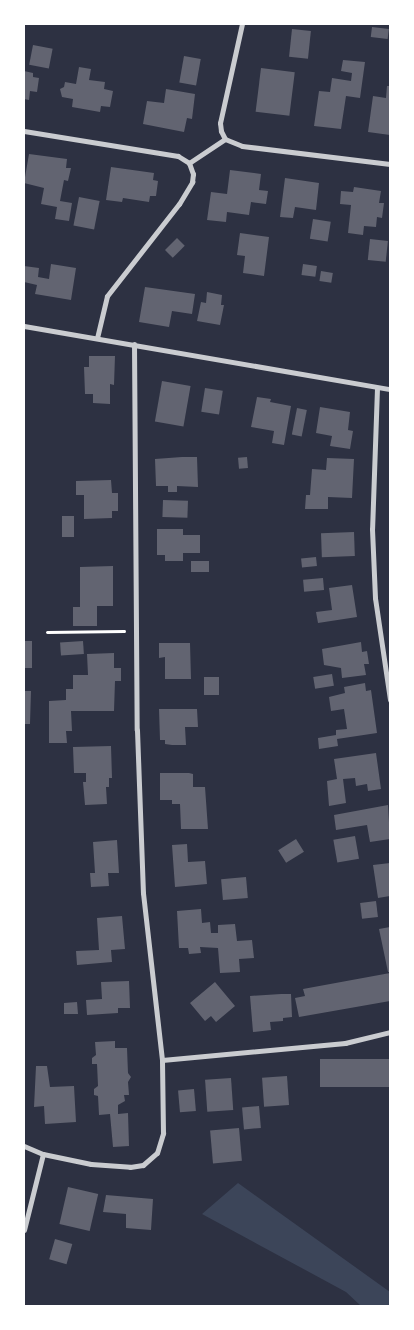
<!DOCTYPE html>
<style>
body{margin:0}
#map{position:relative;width:414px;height:1330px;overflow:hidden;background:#2d3142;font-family:Arial,sans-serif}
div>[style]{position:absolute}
.green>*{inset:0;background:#3c4559}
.building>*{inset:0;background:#626471;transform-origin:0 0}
.path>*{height:3px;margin:-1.5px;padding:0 1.5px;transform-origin:1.5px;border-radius:1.5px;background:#fff}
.minor>*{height:5px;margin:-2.5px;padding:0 2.5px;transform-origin:2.5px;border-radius:2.5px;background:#caccd0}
span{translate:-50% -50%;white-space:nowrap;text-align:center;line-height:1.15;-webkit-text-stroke:5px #fff;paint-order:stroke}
.frame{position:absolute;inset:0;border:25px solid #fff;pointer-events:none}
</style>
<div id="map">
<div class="green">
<i style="clip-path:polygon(238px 1183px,390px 1292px,390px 1306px,361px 1306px,346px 1292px,202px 1214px)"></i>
</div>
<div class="building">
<i style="left:372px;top:27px;width:17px;height:10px;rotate:7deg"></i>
<i style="left:292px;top:29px;width:19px;height:28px;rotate:6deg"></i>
<i style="left:33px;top:45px;width:20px;height:20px;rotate:11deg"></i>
<i style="left:184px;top:56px;width:17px;height:27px;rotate:10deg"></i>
<i style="clip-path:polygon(343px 60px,365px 62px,360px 98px,346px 96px,341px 129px,314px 126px,319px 91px,330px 92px,332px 78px,351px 81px,352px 73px,341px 71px)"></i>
<i style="clip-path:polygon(79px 67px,91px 69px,89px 80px,105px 82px,104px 89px,113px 91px,110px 107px,101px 106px,100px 112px,72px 107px,73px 99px,62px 97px,60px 89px,64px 87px,65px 82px,76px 84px)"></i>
<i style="left:261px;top:68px;width:34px;height:44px;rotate:7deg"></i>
<i style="clip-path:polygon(24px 71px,33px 73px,33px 77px,39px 78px,37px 92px,30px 91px,29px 100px,24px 99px)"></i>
<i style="clip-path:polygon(387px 86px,390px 86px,390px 135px,368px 132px,373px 96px,386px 98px)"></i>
<i style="clip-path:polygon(166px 89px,195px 94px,192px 119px,187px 118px,184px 132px,143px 124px,147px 101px,164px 103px)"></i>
<i style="clip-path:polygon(29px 154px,67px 159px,66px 168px,71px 168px,68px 181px,64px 180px,60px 201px,72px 203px,69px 221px,55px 219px,57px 207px,41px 204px,44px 188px,24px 183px)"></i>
<i style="clip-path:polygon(111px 167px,154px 173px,153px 180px,158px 181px,156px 196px,150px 196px,149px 202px,123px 198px,122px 202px,106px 200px)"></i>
<i style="clip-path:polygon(230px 170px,261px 174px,259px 190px,268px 191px,266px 204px,251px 202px,249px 215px,227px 212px,226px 222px,207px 220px,211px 192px,227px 194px)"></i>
<i style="clip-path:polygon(285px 178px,319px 183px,316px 210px,295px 207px,293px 218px,280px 217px)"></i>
<i style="clip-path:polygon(354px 187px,381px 191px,379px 203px,384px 203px,382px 218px,377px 217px,376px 227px,364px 226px,363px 235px,348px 233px,351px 205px,340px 204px,341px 191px,353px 192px)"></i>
<i style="left:79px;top:197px;width:21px;height:29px;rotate:11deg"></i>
<i style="left:313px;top:219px;width:18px;height:20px;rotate:9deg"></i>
<i style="clip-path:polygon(240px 233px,269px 237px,264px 276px,243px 273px,245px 256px,237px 255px)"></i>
<i style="left:177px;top:238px;width:11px;height:17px;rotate:45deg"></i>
<i style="left:370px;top:239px;width:18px;height:21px;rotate:6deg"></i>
<i style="clip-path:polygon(51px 264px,76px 268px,71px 300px,35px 294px,37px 285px,24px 282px,24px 266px,39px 268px,38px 277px,49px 279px)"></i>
<i style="left:303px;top:264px;width:14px;height:11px;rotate:8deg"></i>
<i style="left:321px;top:271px;width:12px;height:10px;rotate:9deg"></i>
<i style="clip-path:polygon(145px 287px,195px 294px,192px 314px,172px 311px,169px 327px,139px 322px)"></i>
<i style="clip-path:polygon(207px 292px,222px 295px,221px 305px,224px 305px,220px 325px,197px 321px,201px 302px,206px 303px)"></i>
<i style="clip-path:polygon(89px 356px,115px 356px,114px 385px,110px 384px,110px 404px,93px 403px,93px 394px,85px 394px,84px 367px,89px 367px)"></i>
<i style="left:162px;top:381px;width:29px;height:41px;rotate:10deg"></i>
<i style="left:205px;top:388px;width:18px;height:24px;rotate:9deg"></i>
<i style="clip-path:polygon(257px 397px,271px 399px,270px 402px,291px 406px,284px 445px,272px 443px,274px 431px,251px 427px)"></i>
<i style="clip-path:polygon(320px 407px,350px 412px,348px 430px,353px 431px,350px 449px,330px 446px,332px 436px,316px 433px)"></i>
<i style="left:297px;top:408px;width:10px;height:27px;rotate:11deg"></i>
<i style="clip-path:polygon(182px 457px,197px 457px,198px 487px,177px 486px,177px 492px,168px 492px,168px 486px,156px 486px,155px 459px)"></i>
<i style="left:247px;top:457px;width:11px;height:9px;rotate:85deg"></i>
<i style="clip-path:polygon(327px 458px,354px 459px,352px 498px,328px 497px,328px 509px,305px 509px,306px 495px,310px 495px,312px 469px,326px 470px)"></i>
<i style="clip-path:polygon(111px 480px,112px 493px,118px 493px,118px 511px,112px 511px,112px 518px,84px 519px,84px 495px,76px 495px,76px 481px)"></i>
<i style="left:163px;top:500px;width:25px;height:17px;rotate:2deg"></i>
<i style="left:74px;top:516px;width:21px;height:12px;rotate:90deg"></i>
<i style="clip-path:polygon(157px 529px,183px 529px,183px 535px,200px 535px,200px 553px,183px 553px,183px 561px,165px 561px,165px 555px,157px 555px)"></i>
<i style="left:354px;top:532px;width:24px;height:33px;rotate:88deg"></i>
<i style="left:316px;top:557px;width:9px;height:15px;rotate:84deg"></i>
<i style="left:191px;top:561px;width:18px;height:11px"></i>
<i style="clip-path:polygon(113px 566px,113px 606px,97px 606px,97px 626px,73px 626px,73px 607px,80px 607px,80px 567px)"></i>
<i style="left:323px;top:578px;width:12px;height:20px;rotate:85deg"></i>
<i style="clip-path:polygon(352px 585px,357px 617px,318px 623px,316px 612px,332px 610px,329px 588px)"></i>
<i style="left:24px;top:641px;width:8px;height:27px"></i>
<i style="left:83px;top:641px;width:13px;height:23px;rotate:86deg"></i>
<i style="clip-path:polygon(361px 642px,362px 652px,367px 651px,369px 664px,364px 664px,366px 675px,342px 678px,341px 668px,324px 665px,322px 649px)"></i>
<i style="clip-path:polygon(159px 643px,190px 643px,191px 679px,165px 679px,165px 657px,159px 658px)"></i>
<i style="clip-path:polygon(114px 653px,114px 668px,121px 668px,121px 681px,115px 681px,114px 711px,71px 711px,72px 731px,66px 731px,67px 743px,49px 743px,49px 701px,66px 700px,66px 689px,73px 689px,73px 675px,88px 675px,87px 654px)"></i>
<i style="left:332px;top:674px;width:12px;height:19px;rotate:81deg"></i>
<i style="left:204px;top:677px;width:15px;height:18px"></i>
<i style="clip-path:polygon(365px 683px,366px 691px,371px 690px,377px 733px,337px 739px,338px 746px,319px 749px,318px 738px,336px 735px,336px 730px,347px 729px,344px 709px,331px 711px,329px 697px,345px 693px,344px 687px)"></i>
<i style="clip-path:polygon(24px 691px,31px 691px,30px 724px,24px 724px)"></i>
<i style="clip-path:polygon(159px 709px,197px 709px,198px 727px,185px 727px,186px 745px,172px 745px,165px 744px,165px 740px,160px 740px)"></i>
<i style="clip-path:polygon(111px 746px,112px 778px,109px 778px,109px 787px,106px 787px,107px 804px,85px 805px,83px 782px,86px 782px,86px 773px,74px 773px,73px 747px)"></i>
<i style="clip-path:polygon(376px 753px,381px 789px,368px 791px,367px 784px,356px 786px,355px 778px,343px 779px,346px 803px,329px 806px,327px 781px,337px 779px,334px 759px)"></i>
<i style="clip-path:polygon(160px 773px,189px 773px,193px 774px,193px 787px,205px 787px,208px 829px,181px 829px,180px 804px,172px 804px,172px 800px,160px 800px)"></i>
<i style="clip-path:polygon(388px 805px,390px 839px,370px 842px,367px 825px,336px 830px,334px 815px)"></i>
<i style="left:355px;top:836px;width:23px;height:22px;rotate:80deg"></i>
<i style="left:296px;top:839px;width:15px;height:21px;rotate:58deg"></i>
<i style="clip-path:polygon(117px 840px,119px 873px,108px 873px,109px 886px,91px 887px,90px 873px,95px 873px,93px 842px)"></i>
<i style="clip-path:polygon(187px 844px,188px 862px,205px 861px,207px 884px,175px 887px,172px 845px)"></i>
<i style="clip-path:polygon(390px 863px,390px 896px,378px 898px,373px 865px)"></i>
<i style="left:246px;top:877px;width:21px;height:25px;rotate:85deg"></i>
<i style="left:376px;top:901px;width:16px;height:16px;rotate:83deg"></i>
<i style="clip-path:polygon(201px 909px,202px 923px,210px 922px,211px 933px,218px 933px,218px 925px,235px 924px,237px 941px,252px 940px,254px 958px,239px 959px,240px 972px,220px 973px,218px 948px,200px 947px,201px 953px,189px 954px,188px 948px,179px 948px,177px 911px)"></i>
<i style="clip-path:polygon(122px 916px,125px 949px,111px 950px,112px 962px,77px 965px,76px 951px,99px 950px,97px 918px)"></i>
<i style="clip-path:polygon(390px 927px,390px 972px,388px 972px,379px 929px)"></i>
<i style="clip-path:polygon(390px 973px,390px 1001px,299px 1017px,295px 998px,305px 996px,303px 989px)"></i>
<i style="clip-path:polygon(129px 981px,130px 1008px,118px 1008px,118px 1013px,87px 1015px,86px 1000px,102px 999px,101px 982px)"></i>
<i style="clip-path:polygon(215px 982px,235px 1006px,216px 1022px,211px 1016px,205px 1021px,190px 1003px)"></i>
<i style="clip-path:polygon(281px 994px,291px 994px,292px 1017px,283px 1018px,283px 1021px,270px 1022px,271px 1030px,253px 1032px,250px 996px)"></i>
<i style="clip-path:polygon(77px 1002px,78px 1014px,64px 1014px,64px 1003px)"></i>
<i style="clip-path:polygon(115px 1041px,115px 1048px,127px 1048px,128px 1073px,131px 1077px,128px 1082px,129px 1095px,124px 1095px,125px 1101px,118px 1105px,118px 1114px,128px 1113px,129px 1146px,113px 1147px,110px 1114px,99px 1115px,98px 1096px,94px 1095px,94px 1089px,98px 1086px,97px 1064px,92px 1064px,92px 1058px,96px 1055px,95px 1042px)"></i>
<i style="left:390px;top:1059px;width:28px;height:70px;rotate:90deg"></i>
<i style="clip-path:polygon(36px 1066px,47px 1066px,50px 1087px,74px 1086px,76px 1122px,45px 1124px,44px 1106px,34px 1107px)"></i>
<i style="left:287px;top:1076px;width:29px;height:25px;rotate:86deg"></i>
<i style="left:231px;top:1078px;width:32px;height:26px;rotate:86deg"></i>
<i style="left:194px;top:1089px;width:22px;height:16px;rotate:85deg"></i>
<i style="left:259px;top:1106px;width:22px;height:17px;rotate:85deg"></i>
<i style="left:239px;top:1128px;width:33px;height:29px;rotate:85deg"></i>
<i style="left:68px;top:1187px;width:31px;height:38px;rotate:13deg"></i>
<i style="clip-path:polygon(106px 1195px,153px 1199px,151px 1230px,126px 1228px,126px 1214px,103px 1212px)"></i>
<i style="left:55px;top:1239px;width:18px;height:21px;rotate:16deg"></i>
</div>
<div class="path">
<i style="left:47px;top:632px;width:77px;rotate:-0.7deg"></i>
</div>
<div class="minor">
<i style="left:24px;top:131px;width:156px;rotate:9.2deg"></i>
<i style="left:178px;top:156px;width:13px;rotate:32deg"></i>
<i style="left:225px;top:139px;width:18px;rotate:22deg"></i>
<i style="left:242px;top:146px;width:149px;rotate:6.9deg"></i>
<i style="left:225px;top:139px;width:9px;rotate:-117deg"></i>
<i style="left:221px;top:131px;width:8px;rotate:-97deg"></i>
<i style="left:220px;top:123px;width:101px;rotate:-77.5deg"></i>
<i style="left:189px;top:163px;width:43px;rotate:-33.7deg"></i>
<i style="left:24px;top:326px;width:371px;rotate:9.8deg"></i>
<i style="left:97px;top:338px;width:43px;rotate:-76.6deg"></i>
<i style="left:107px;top:296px;width:117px;rotate:-52deg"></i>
<i style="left:179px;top:204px;width:26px;rotate:-59deg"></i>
<i style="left:192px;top:182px;width:8px;rotate:-83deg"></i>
<i style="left:193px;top:174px;width:12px;rotate:-110deg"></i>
<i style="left:134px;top:344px;width:386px;rotate:89.6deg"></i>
<i style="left:137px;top:730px;width:163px;rotate:87.9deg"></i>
<i style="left:143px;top:893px;width:168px;rotate:83.5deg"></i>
<i style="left:377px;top:388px;width:141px;rotate:92deg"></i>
<i style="left:372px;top:529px;width:69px;rotate:87.5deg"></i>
<i style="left:375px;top:598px;width:103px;rotate:81.6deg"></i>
<i style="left:24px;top:1146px;width:21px;rotate:23deg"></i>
<i style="left:43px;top:1154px;width:49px;rotate:11.8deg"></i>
<i style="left:91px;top:1164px;width:39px;rotate:4deg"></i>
<i style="left:130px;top:1167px;width:13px;rotate:-9deg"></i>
<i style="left:143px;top:1165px;width:18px;rotate:-41deg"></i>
<i style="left:157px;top:1153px;width:21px;rotate:-73deg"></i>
<i style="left:163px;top:1133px;width:73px;rotate:-90.8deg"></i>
<i style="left:162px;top:1060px;width:184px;rotate:-5.3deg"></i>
<i style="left:345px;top:1043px;width:46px;rotate:-13.7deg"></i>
<i style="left:24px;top:1230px;width:78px;rotate:-76deg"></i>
</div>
<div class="frame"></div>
</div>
